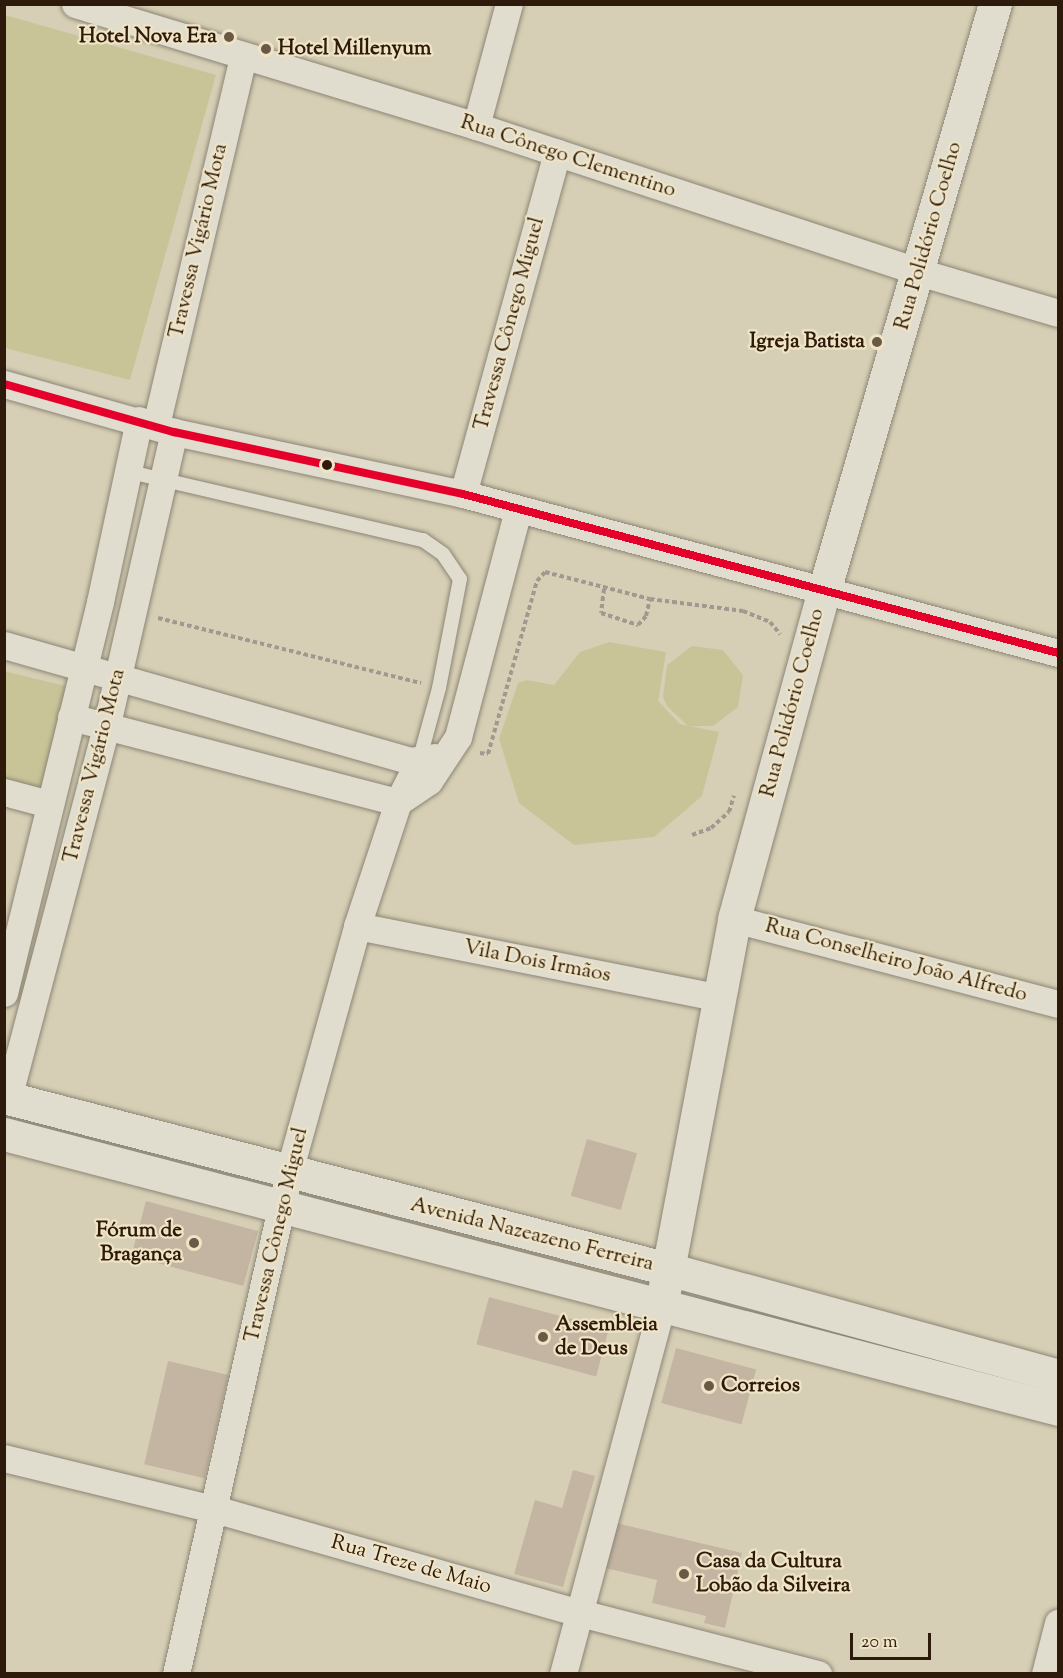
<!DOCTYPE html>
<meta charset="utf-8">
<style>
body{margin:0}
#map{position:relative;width:1063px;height:1678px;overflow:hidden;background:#d7cfb5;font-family:"Sorts Mill Goudy",serif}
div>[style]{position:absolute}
.green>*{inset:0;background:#c9c498}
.building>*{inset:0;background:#c4b5a2;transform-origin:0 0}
.path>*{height:4px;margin-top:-2px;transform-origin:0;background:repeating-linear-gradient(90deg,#9f998f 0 4.5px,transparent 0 7.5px)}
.roads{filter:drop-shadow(0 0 2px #8c8575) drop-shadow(0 0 2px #8c8575)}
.lane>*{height:14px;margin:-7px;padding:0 7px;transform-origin:7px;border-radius:7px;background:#e0dcce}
.street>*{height:27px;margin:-13.5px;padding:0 13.5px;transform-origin:13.5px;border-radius:13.5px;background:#e0dcce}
.secondary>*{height:33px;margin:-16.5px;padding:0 16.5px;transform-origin:16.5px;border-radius:16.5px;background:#e0dcce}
.bus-1>*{height:8px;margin:-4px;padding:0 4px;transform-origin:4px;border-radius:4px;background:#e4002b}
.dots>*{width:16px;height:16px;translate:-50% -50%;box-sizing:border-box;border:3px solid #efe4c5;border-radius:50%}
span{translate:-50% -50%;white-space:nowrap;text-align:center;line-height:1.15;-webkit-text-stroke:4.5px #efe4c5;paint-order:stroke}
.poi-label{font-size:21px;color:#2e1a0b;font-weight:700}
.right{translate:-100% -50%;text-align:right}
.left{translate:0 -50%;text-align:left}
.street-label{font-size:21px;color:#2e1a0b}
.frame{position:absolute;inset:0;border:6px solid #2e1a0b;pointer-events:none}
.scale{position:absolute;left:850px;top:1633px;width:81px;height:27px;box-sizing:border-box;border:3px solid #2e1a0b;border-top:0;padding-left:8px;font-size:18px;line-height:21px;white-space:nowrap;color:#2e1a0b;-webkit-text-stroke:4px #efe4c5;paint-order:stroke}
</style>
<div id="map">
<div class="green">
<i style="clip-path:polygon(5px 15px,216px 75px,130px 380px,5px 348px)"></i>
<i style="clip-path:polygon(609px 642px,666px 652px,658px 701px,680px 724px,688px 726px,667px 706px,663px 697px,667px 665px,692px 646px,723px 650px,743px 675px,738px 707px,713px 726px,690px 726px,719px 732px,702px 796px,654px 837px,574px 845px,519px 803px,499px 739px,518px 683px,527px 680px,554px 685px,580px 652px)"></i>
<i style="clip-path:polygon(4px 671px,78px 689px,49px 800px,5px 788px)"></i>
</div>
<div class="building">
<i style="left:587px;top:1139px;width:52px;height:59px;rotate:16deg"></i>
<i style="left:146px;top:1201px;width:116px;height:57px;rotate:15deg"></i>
<i style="left:489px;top:1297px;width:124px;height:49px;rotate:15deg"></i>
<i style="left:676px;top:1348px;width:83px;height:57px;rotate:15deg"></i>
<i style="left:168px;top:1361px;width:62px;height:106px;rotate:13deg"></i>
<i style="clip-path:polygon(573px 1470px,595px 1476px,563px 1587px,514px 1574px,535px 1500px,562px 1508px)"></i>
<i style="clip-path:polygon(616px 1523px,742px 1553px,725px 1628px,704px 1623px,706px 1616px,652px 1603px,657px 1580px,605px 1568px)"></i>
</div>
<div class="path">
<i style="left:604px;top:589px;width:24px;rotate:97deg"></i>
<i style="left:601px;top:613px;width:39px;rotate:18deg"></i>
<i style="left:638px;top:625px;width:12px;rotate:-48deg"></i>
<i style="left:646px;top:616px;width:17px;rotate:-77deg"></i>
<i style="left:158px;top:618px;width:271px;rotate:13.9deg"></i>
<i style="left:480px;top:753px;width:8px;rotate:7deg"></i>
<i style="left:488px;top:754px;width:180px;rotate:-74.2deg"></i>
<i style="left:537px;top:581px;width:12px;rotate:-48deg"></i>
<i style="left:545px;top:572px;width:108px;rotate:14.4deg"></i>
<i style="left:650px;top:599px;width:94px;rotate:7.4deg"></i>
<i style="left:743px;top:611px;width:29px;rotate:22deg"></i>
<i style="left:770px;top:622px;width:16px;rotate:50deg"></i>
<i style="left:692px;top:835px;width:20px;rotate:-20deg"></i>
<i style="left:711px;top:828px;width:24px;rotate:-42deg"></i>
<i style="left:729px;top:812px;width:17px;rotate:-73deg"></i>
</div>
<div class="roads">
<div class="lane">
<i style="left:130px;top:472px;width:301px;rotate:13.1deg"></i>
<i style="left:423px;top:540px;width:24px;rotate:35deg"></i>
<i style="left:443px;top:554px;width:30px;rotate:56deg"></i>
<i style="left:460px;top:579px;width:111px;rotate:100.9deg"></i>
<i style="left:439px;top:688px;width:76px;rotate:105.3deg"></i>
</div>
<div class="street">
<i style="left:75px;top:4px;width:419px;rotate:16.9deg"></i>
<i style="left:476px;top:126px;width:466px;rotate:18.2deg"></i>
<i style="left:919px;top:272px;width:145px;rotate:16.4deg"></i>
<i style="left:476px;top:126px;width:126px;rotate:-74.9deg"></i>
<i style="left:4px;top:384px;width:177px;rotate:15.8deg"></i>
<i style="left:174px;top:432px;width:296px;rotate:12.1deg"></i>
<i style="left:463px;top:494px;width:616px;rotate:14.96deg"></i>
<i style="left:156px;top:425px;width:378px;rotate:-76.7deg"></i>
<i style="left:463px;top:494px;width:354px;rotate:-74.6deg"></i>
<i style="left:4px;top:645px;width:422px;rotate:15.9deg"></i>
<i style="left:410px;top:761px;width:25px;rotate:-9deg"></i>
<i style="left:71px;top:717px;width:338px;rotate:14.6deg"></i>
<i style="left:398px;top:802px;width:37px;rotate:-34deg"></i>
<i style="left:429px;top:781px;width:53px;rotate:-56.6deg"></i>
<i style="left:458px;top:737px;width:235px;rotate:-75.2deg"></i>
<i style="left:4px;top:792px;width:47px;rotate:14.9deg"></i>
<i style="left:734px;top:919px;width:335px;rotate:14.7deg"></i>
<i style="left:357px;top:926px;width:366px;rotate:11.2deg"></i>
<i style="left:4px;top:993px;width:403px;rotate:-76.2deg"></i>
<i style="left:100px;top:602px;width:186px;rotate:-77.9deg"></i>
<i style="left:8px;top:1098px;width:387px;rotate:-75.2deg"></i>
<i style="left:107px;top:724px;width:300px;rotate:-77.1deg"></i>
<i style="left:4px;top:1458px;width:216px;rotate:13.7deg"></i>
<i style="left:214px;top:1509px;width:380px;rotate:15.9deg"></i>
<i style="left:580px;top:1613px;width:246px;rotate:14.4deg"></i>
<i style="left:176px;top:1674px;width:515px;rotate:-77.31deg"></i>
<i style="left:289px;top:1172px;width:255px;rotate:-74.5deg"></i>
<i style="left:357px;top:926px;width:131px;rotate:-71.7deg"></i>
<i style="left:398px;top:802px;width:46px;rotate:-62.9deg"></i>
<i style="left:563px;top:1674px;width:380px;rotate:-75deg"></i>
<i style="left:1045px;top:1674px;width:53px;rotate:-75.7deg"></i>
</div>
<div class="secondary">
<i style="left:4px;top:1097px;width:686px;rotate:14.52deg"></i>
<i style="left:668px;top:1269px;width:404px;rotate:15.3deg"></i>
<i style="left:4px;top:1134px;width:1089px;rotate:14.62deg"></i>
<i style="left:661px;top:1307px;width:395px;rotate:-79.3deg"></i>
<i style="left:734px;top:919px;width:340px;rotate:-74.7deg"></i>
<i style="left:824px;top:591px;width:611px;rotate:-73.76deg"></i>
</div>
</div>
<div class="bus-1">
<i style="left:4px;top:384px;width:177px;rotate:15.8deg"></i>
<i style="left:174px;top:432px;width:296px;rotate:12.1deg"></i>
<i style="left:463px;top:494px;width:616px;rotate:14.96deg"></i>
</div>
<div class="dots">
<i style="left:229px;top:37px;background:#695946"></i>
<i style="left:266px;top:49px;background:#695946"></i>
<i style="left:877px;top:342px;background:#695946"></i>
<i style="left:327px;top:465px;background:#2e1a0b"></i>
<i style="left:194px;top:1243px;background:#695946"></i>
<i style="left:543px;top:1337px;background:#695946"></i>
<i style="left:709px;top:1386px;background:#695946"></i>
<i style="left:684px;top:1574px;background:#695946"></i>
</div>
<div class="poi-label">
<span class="right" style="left:217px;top:37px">Hotel Nova Era</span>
<span class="left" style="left:278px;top:49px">Hotel Millenyum</span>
<span class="right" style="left:865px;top:342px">Igreja Batista</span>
<span class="right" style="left:182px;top:1243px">Fórum de<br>Bragança</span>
<span class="left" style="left:555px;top:1337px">Assembleia<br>de Deus</span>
<span class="left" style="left:721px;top:1386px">Correios</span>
<span class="left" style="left:696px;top:1574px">Casa da Cultura<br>Lobão da Silveira</span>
</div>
<div class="street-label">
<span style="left:568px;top:157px;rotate:18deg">Rua Cônego Clementino</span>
<span style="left:929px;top:236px;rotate:-74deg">Rua Polidório Coelho</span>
<span style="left:199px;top:241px;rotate:-77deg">Travessa Vigário Mota</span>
<span style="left:510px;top:324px;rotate:-75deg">Travessa Cônego Miguel</span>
<span style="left:793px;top:703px;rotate:-75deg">Rua Polidório Coelho</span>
<span style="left:95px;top:766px;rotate:-76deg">Travessa Vigário Mota</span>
<span style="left:896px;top:961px;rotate:15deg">Rua Conselheiro João Alfredo</span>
<span style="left:537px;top:962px;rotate:11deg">Vila Dois Irmãos</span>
<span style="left:277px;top:1235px;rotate:-77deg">Travessa Cônego Miguel</span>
<span style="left:532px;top:1235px;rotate:14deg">Avenida Nazeazeno Ferreira</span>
<span style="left:411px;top:1565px;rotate:16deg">Rua Treze de Maio</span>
</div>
<div class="frame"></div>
<div class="scale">20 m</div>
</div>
